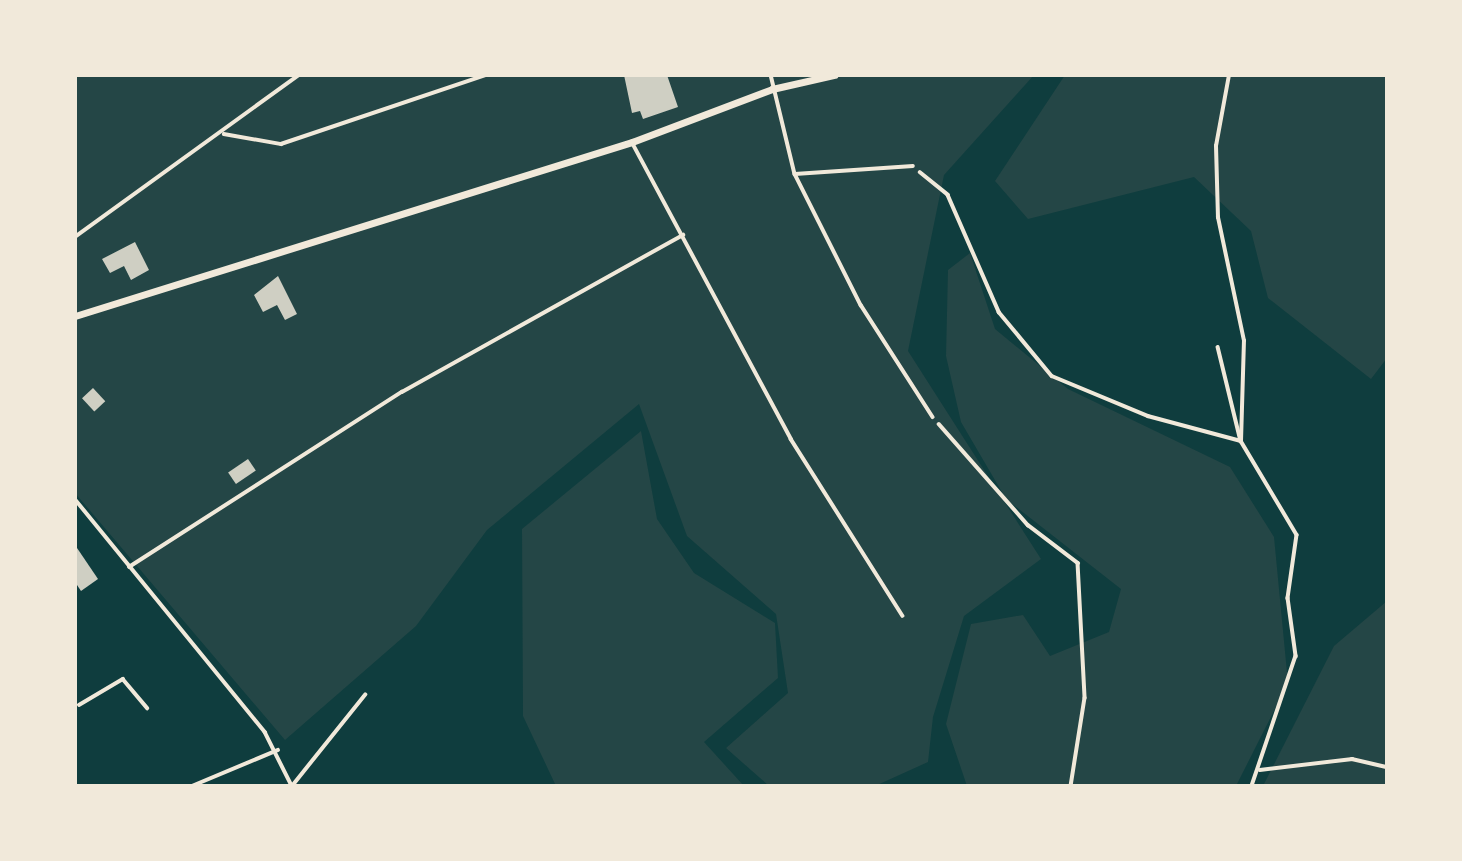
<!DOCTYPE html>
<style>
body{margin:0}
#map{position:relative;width:1462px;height:861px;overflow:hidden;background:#0f3d3e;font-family:"Exo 2",sans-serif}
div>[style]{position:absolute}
.green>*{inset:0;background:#244646}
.building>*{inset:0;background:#cfcfc3;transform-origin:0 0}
.path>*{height:3.5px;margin:-1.75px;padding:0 1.75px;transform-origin:1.75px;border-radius:1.75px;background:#f1e9da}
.service>*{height:3.5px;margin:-1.75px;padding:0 1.75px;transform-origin:1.75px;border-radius:1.75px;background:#f1e9da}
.minor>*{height:7px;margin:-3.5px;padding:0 3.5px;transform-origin:3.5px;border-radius:3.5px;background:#f1e9da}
span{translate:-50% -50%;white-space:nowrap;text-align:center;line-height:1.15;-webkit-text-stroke:5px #f1e9da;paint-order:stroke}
.frame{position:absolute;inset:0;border:77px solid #f1e9da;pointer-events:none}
</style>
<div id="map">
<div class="green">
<i style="clip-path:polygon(75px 75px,1034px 75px,944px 175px,908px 351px,1041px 559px,964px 616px,933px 717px,928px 762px,875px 786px,769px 786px,726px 748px,788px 693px,776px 614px,687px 536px,639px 404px,487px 530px,416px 626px,285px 740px,75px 493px)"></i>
<i style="clip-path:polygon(1065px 75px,1387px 75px,1387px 358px,1371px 379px,1268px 298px,1251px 231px,1194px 177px,1028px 219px,995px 181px)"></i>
<i style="clip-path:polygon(970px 253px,995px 329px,1068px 389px,1230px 467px,1274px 537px,1288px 683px,1236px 786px,967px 786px,946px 724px,971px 624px,1023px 615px,1050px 656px,1109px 632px,1121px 589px,1006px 499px,961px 422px,946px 356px,948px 270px)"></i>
<i style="clip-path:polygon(641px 431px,657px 519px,694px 573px,775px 623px,778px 678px,704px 742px,744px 786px,556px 786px,523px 716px,522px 529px)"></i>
<i style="clip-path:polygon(1387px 601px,1387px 786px,1263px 786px,1334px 646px)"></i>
</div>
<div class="building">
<i style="clip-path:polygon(624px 75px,667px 75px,678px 107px,643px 119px,640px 111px,632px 113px)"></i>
<i style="clip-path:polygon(135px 242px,149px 270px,131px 280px,124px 266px,110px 273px,102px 259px)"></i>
<i style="clip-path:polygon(278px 276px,297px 314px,285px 320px,277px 305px,263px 312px,254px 295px)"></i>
<i style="left:93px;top:388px;width:18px;height:15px;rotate:47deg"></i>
<i style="left:248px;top:459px;width:14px;height:24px;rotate:56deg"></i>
<i style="clip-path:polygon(75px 545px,98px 579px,81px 591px,75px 582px)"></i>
</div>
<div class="path">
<i style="left:920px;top:172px;width:36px;rotate:39deg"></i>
<i style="left:948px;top:195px;width:128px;rotate:66.4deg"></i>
<i style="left:999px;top:312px;width:83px;rotate:50.4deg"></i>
<i style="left:1052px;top:376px;width:104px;rotate:22.6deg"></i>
<i style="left:1148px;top:416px;width:96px;rotate:15deg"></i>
<i style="left:1241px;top:441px;width:100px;rotate:-88.3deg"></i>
<i style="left:1244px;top:341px;width:126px;rotate:-101.9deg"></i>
<i style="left:1218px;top:218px;width:72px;rotate:-91.6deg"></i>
<i style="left:1216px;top:146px;width:72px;rotate:-79.6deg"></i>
<i style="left:1218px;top:347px;width:97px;rotate:76.3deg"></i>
<i style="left:1241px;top:441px;width:109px;rotate:59.2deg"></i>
<i style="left:1297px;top:535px;width:64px;rotate:98.1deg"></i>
<i style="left:1288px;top:598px;width:59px;rotate:82.1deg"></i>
<i style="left:1296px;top:656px;width:137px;rotate:108.7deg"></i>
<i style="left:939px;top:424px;width:135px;rotate:48.6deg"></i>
<i style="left:1028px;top:525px;width:63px;rotate:37.2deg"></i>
<i style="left:1078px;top:563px;width:135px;rotate:87deg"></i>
<i style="left:1085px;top:698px;width:89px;rotate:99deg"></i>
<i style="left:1260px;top:770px;width:93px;rotate:-6.8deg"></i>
<i style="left:1352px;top:759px;width:36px;rotate:13deg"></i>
</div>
<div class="service">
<i style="left:771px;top:75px;width:102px;rotate:76.4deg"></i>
<i style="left:795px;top:174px;width:147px;rotate:63.3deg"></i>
<i style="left:861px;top:305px;width:133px;rotate:57.3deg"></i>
<i style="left:224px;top:134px;width:58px;rotate:10deg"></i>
<i style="left:281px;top:144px;width:216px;rotate:-18.6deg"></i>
<i style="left:632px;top:142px;width:337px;rotate:61.8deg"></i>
<i style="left:791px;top:439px;width:209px;rotate:57.7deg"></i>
<i style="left:795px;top:174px;width:118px;rotate:-3.9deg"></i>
<i style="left:75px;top:237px;width:276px;rotate:-35.9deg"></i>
<i style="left:75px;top:499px;width:301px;rotate:50.8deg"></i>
<i style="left:265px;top:732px;width:60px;rotate:63.4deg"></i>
<i style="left:292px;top:786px;width:117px;rotate:-51.3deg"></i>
<i style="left:129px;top:567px;width:324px;rotate:-32.7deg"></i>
<i style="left:402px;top:392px;width:322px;rotate:-29.2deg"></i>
<i style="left:75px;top:699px;width:9px;rotate:90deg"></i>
<i style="left:79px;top:705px;width:51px;rotate:-30.6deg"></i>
<i style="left:123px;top:679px;width:38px;rotate:50deg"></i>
<i style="left:192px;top:786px;width:93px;rotate:-22.7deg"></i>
</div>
<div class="minor">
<i style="left:75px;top:316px;width:584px;rotate:-17.35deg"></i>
<i style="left:632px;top:142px;width:150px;rotate:-20.7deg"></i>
<i style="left:772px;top:89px;width:64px;rotate:-12.7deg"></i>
</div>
<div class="frame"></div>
</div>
